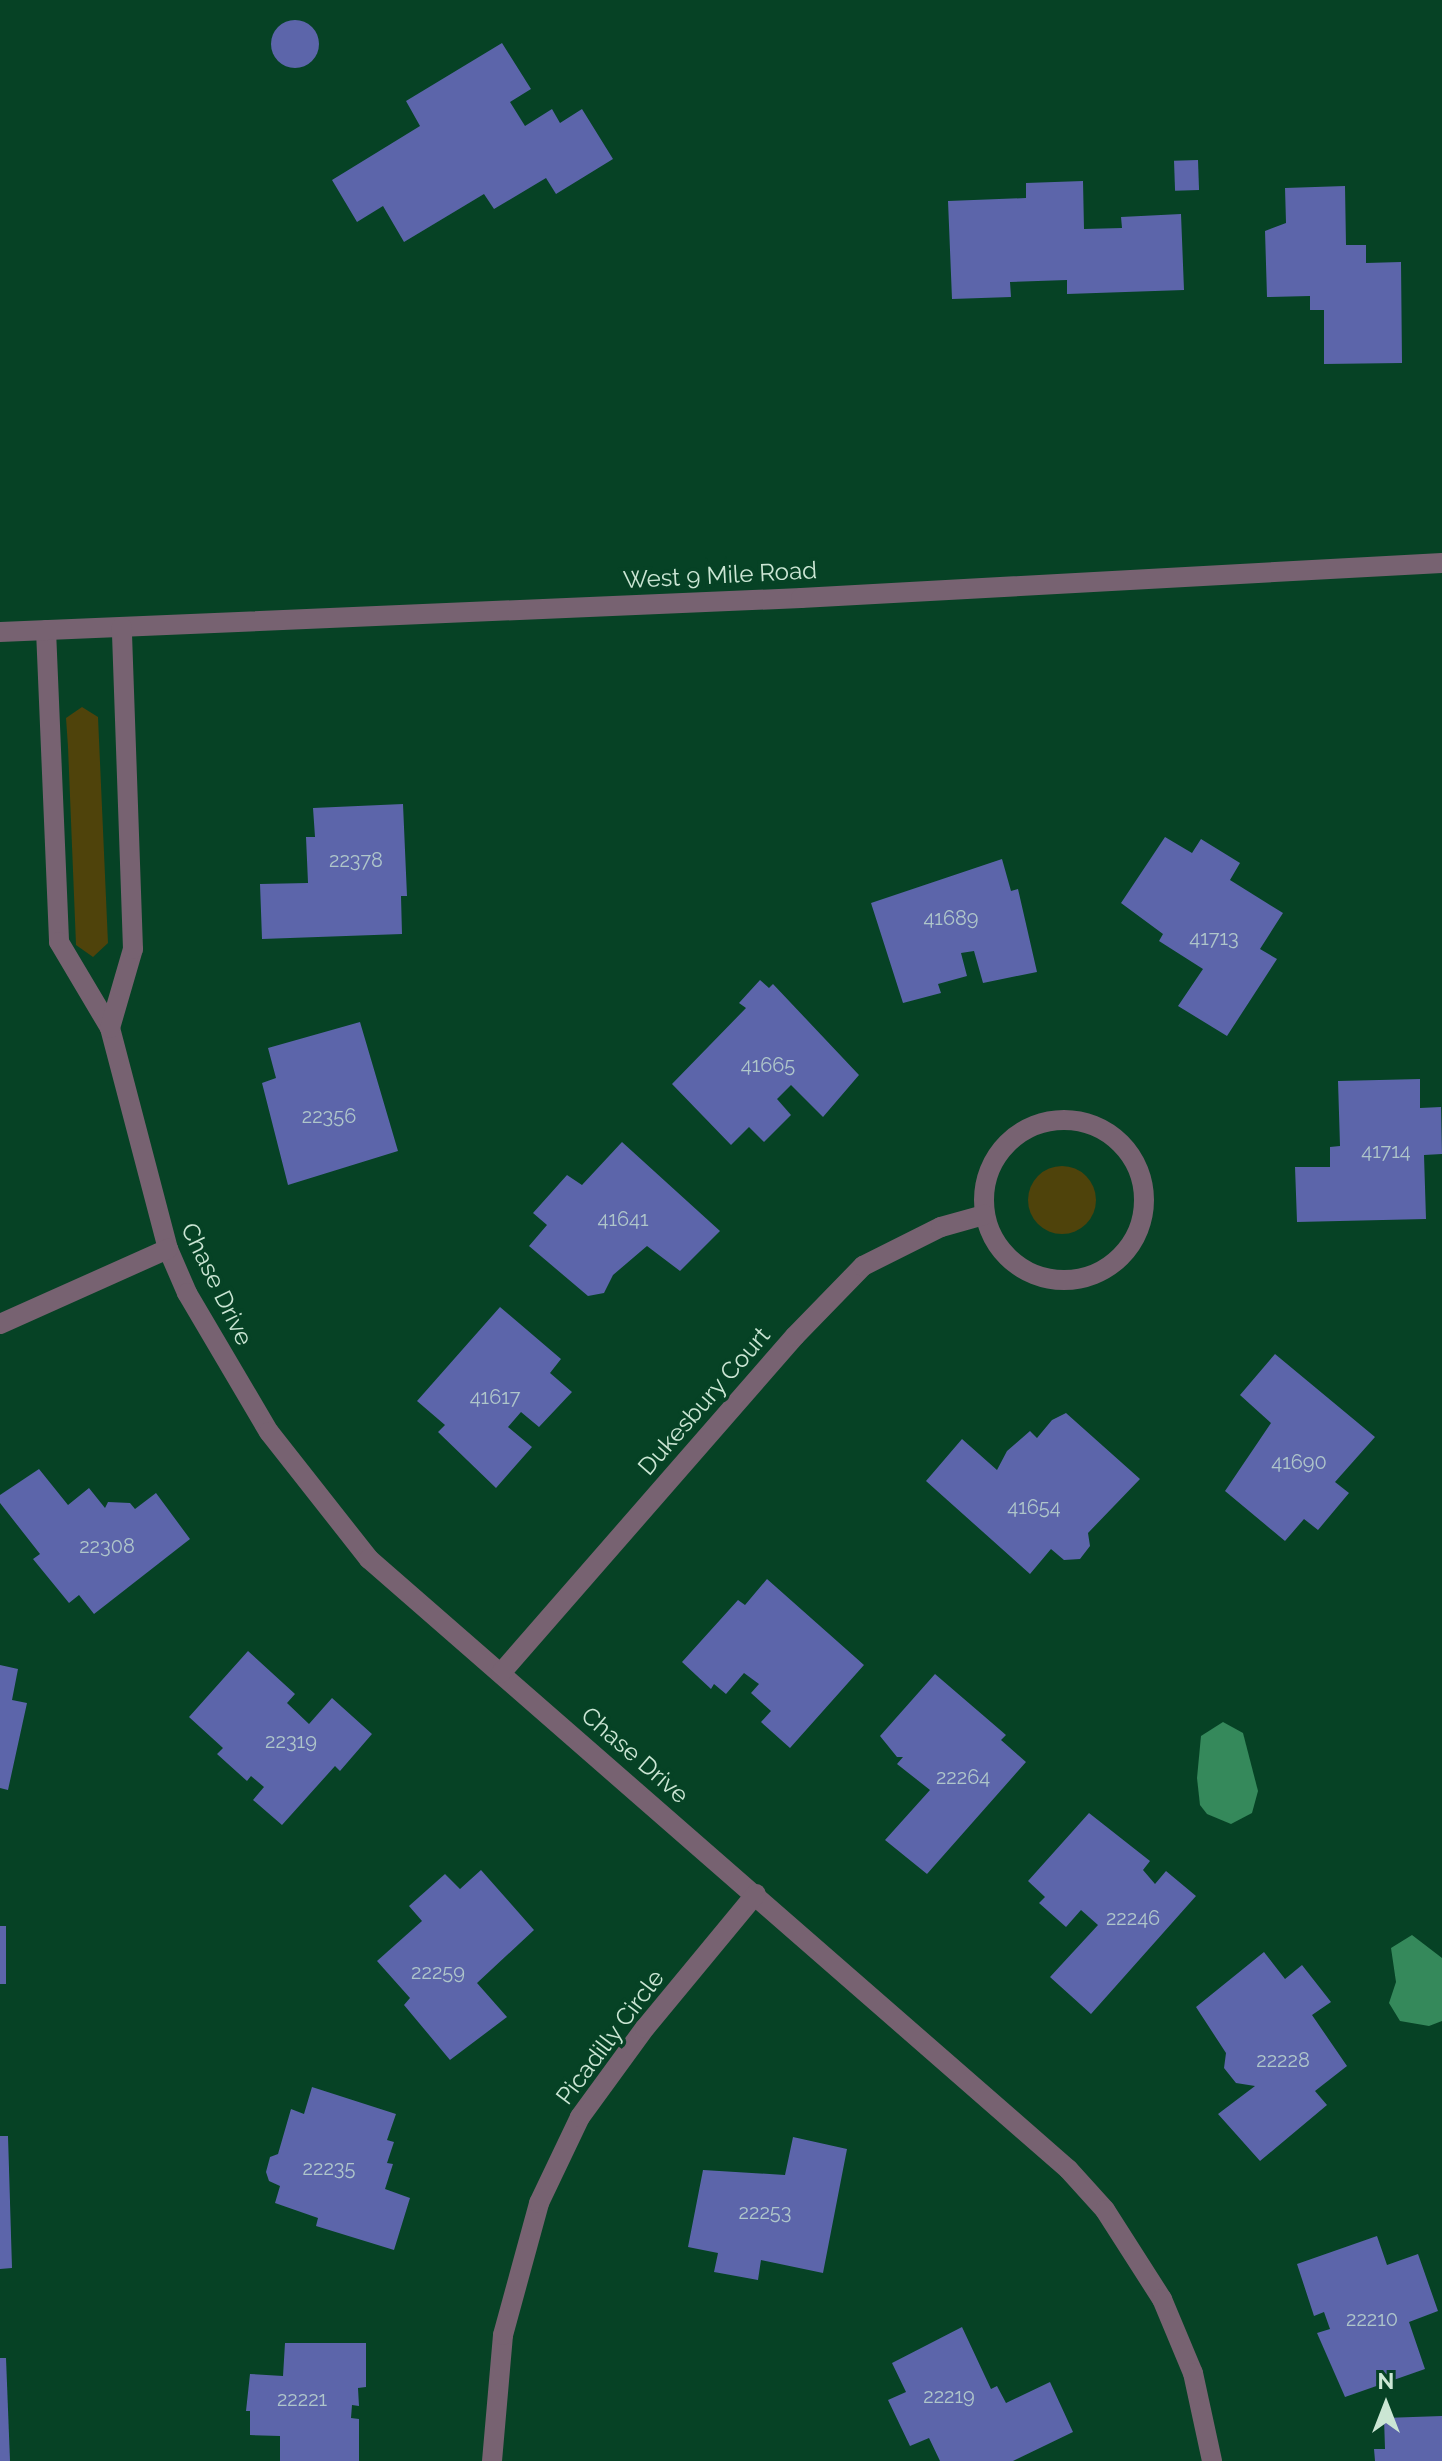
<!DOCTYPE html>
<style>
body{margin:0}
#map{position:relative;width:1442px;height:2461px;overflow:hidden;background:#064225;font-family:Raleway,sans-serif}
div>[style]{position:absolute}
.green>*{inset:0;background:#4f430b}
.round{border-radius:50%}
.water>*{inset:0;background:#35895b}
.building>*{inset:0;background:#5c65aa;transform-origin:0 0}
.minor>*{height:20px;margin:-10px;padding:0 10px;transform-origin:10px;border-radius:10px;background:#776271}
.minor>.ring{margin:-10px;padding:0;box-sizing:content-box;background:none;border:20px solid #776271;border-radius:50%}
span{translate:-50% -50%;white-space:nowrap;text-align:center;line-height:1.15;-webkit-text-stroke:7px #064225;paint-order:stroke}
.number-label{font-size:20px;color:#afc6ca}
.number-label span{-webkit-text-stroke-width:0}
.street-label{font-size:24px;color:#cbe6d4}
.north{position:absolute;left:1346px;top:2365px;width:80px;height:80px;-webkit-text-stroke:6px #064225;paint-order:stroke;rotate:0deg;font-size:22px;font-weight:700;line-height:32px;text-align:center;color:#cbe6d4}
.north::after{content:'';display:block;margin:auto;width:28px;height:36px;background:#cbe6d4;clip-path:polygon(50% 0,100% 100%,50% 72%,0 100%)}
</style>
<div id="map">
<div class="green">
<i style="clip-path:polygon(82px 707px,98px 717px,108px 943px,93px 957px,76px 945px,68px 747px,66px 718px)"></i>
<i class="round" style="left:1028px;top:1166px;width:68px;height:68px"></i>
</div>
<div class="water">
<i style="clip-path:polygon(1223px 1722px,1243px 1733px,1258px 1791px,1252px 1813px,1231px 1824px,1207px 1814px,1200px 1805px,1197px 1778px,1201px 1736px)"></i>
<i style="clip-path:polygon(1412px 1935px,1442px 1958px,1442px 2021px,1429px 2026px,1400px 2021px,1389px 2003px,1396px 1982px,1391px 1948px)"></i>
</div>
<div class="building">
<i class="round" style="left:271px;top:20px;width:48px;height:48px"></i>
<i style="clip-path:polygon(502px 43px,531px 89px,510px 102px,525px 126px,552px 109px,560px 123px,582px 109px,613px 159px,556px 194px,546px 178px,494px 209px,484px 194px,404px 242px,383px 206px,357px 222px,332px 180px,420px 126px,406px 101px)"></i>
<i style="left:1198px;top:160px;width:30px;height:24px;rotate:88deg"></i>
<i style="clip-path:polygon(1083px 181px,1084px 229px,1122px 228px,1121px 217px,1181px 214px,1184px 290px,1067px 294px,1067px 280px,1010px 282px,1011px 297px,952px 299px,948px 201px,1026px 198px,1026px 183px)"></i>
<i style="clip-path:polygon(1345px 186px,1346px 245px,1366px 245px,1366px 263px,1401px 262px,1402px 363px,1324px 364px,1324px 310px,1310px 310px,1310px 296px,1267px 297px,1265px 231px,1286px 223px,1285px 188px)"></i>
<i style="clip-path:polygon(403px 804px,407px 896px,401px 896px,402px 934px,262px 939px,260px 884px,308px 883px,306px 837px,315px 837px,313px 808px)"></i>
<i style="clip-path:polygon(1165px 837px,1192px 853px,1201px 839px,1240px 863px,1230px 880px,1283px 913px,1260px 949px,1277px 959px,1227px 1036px,1178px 1006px,1203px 969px,1159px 941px,1163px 934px,1121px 903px)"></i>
<i style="clip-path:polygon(1002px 859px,1011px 891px,1018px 889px,1037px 972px,983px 983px,974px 951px,961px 953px,967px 976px,938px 984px,941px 993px,903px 1003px,871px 903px)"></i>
<i style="clip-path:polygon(760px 980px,769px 988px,773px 984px,859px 1075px,823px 1117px,791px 1085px,777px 1099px,791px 1115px,764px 1142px,749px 1127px,731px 1145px,672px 1084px,746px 1008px,739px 1003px)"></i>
<i style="clip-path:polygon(360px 1022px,398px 1151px,288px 1185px,262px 1083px,276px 1078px,268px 1048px)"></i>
<i style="clip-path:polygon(1420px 1079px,1420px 1108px,1441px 1107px,1442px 1154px,1424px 1155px,1426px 1219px,1297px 1222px,1295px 1167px,1330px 1167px,1330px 1147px,1340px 1146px,1338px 1081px)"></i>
<i style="clip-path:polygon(622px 1142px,720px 1231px,680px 1271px,647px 1246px,613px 1275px,604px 1293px,588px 1296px,529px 1246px,547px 1225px,533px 1213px,567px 1175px,582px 1185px)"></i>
<i style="clip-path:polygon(500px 1307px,561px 1359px,550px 1373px,572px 1392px,539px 1427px,521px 1412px,508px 1427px,532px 1447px,496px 1488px,438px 1432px,445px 1425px,417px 1401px)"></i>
<i style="clip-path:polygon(1275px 1354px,1375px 1437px,1335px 1482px,1349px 1493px,1318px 1530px,1304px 1519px,1285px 1541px,1225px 1491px,1271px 1423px,1240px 1395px)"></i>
<i style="clip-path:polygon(1066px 1413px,1140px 1479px,1088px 1533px,1090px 1546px,1080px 1559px,1064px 1560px,1051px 1549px,1030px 1574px,926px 1481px,962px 1439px,997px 1470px,1007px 1451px,1030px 1431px,1037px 1438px,1052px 1420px)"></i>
<i style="clip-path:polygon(39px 1469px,68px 1505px,89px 1488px,105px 1508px,108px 1502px,130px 1503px,135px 1509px,156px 1493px,190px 1539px,94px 1614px,79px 1595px,69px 1603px,33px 1559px,40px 1554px,0 1503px,0 1495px)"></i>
<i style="clip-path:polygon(767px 1579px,864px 1665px,790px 1748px,761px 1722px,771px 1711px,751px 1693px,759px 1684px,744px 1673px,726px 1694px,714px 1684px,711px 1689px,682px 1662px,738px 1600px,745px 1605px)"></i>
<i style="clip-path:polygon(248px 1651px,295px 1694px,287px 1703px,309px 1724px,332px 1698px,372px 1734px,340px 1771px,335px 1766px,282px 1825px,253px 1800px,264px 1787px,251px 1776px,247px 1781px,217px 1754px,223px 1748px,189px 1717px)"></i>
<i style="clip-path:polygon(0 1665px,18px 1669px,12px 1700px,27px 1703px,8px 1790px,0 1788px)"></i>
<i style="clip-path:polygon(935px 1674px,1006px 1735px,1001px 1740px,1026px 1762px,927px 1874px,885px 1840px,930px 1790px,897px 1764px,903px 1757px,897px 1757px,880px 1736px)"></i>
<i style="clip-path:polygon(1089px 1813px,1150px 1861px,1143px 1870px,1155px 1884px,1166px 1871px,1196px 1896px,1091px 2014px,1050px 1977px,1098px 1925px,1081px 1910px,1066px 1927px,1039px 1903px,1045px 1897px,1028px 1881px)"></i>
<i style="clip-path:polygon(481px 1870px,534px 1930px,477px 1983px,507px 2017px,450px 2060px,404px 2005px,410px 1998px,377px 1961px,422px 1921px,409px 1906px,445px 1874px,460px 1889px)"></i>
<i style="left:6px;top:1926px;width:58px;height:6px;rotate:90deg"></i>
<i style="clip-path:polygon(1264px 1952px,1285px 1979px,1302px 1965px,1331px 2002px,1312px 2015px,1347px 2066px,1315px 2091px,1327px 2105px,1260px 2161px,1218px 2114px,1255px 2086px,1236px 2083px,1224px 2068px,1226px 2053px,1196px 2007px)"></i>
<i style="clip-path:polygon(312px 2087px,396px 2114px,387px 2140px,394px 2142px,387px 2163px,393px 2164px,385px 2189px,410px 2198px,394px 2250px,316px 2226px,318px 2218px,275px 2203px,280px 2186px,269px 2181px,266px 2172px,270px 2157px,278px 2154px,291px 2109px,304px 2114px)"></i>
<i style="clip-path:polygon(0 2136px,8px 2136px,12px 2268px,0 2269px)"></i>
<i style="clip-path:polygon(793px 2137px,847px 2149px,823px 2273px,761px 2260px,758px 2280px,714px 2272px,718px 2253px,688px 2247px,703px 2170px,785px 2175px)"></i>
<i style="clip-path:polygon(1377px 2236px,1387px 2265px,1418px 2254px,1438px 2311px,1409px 2322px,1425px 2369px,1345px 2397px,1317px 2333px,1330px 2329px,1324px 2312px,1314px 2316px,1297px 2264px)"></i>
<i style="clip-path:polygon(962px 2327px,991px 2389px,997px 2386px,1006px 2403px,1050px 2382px,1073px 2432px,1013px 2461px,940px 2461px,929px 2438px,910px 2446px,888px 2400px,906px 2392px,892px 2363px)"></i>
<i style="clip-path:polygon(285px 2343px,366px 2343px,366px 2387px,358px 2388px,359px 2406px,352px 2405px,351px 2418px,359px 2419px,359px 2461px,280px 2461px,280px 2436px,250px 2435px,250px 2411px,246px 2411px,250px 2374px,283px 2376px)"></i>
<i style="clip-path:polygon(0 2358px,6px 2358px,10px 2461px,0 2461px)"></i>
<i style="clip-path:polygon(1442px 2416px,1442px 2461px,1375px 2461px,1374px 2449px,1385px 2449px,1384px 2418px)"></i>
</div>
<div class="minor">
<i style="left:46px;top:630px;width:312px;rotate:87.6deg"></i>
<i style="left:59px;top:942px;width:100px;rotate:59.3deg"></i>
<i style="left:110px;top:1028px;width:228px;rotate:75.3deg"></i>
<i style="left:168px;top:1249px;width:48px;rotate:66.6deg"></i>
<i style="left:187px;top:1293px;width:161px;rotate:59.5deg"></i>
<i style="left:269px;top:1432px;width:162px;rotate:51.8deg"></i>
<i style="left:369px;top:1559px;width:928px;rotate:41.11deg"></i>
<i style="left:1068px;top:2169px;width:55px;rotate:47.9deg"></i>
<i style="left:1105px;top:2210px;width:106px;rotate:57.4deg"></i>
<i style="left:1162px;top:2299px;width:80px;rotate:67.3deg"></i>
<i style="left:1193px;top:2373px;width:90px;rotate:77.8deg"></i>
<i style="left:0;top:632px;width:802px;rotate:-2.43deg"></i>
<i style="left:801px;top:598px;width:642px;rotate:-3.13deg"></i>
<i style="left:110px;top:1028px;width:82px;rotate:-73.8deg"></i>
<i style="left:133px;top:949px;width:322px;rotate:-92deg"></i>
<i class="ring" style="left:984px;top:1120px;width:140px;height:140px"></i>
<i style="left:0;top:1324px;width:184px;rotate:-24.1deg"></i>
<i style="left:501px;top:1673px;width:447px;rotate:-48.9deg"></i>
<i style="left:795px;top:1336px;width:98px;rotate:-45.8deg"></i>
<i style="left:863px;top:1266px;width:87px;rotate:-26.6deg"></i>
<i style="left:941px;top:1227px;width:45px;rotate:-15.6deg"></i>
<i style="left:492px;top:2461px;width:126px;rotate:-85deg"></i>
<i style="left:503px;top:2335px;width:137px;rotate:-74.7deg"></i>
<i style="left:539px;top:2203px;width:95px;rotate:-64.5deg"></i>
<i style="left:580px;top:2117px;width:110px;rotate:-53.9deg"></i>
<i style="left:645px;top:2028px;width:174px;rotate:-50.4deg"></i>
</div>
<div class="number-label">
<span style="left:356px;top:860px">22378</span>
<span style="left:951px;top:918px">41689</span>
<span style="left:1214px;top:938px">41713</span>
<span style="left:768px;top:1065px">41665</span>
<span style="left:329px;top:1116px">22356</span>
<span style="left:1386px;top:1151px">41714</span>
<span style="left:623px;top:1219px">41641</span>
<span style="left:495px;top:1397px">41617</span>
<span style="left:1299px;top:1462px">41690</span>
<span style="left:1034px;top:1507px">41654</span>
<span style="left:107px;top:1546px">22308</span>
<span style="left:291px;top:1741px">22319</span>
<span style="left:963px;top:1777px">22264</span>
<span style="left:1133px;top:1918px">22246</span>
<span style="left:438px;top:1972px">22259</span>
<span style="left:1283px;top:2060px">22228</span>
<span style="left:329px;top:2168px">22235</span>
<span style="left:765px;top:2212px">22253</span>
<span style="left:1372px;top:2319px">22210</span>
<span style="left:949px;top:2396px">22219</span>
<span style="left:302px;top:2399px">22221</span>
</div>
<div class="street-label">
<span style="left:720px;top:575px;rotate:-3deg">West 9 Mile Road</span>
<span style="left:217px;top:1284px;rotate:64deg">Chase Drive</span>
<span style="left:704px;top:1401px;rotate:-49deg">Dukesbury Court</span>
<span style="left:635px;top:1755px;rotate:41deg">Chase Drive</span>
<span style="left:610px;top:2037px;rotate:-53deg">Picadilly Circle</span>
</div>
<div class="north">N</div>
</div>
